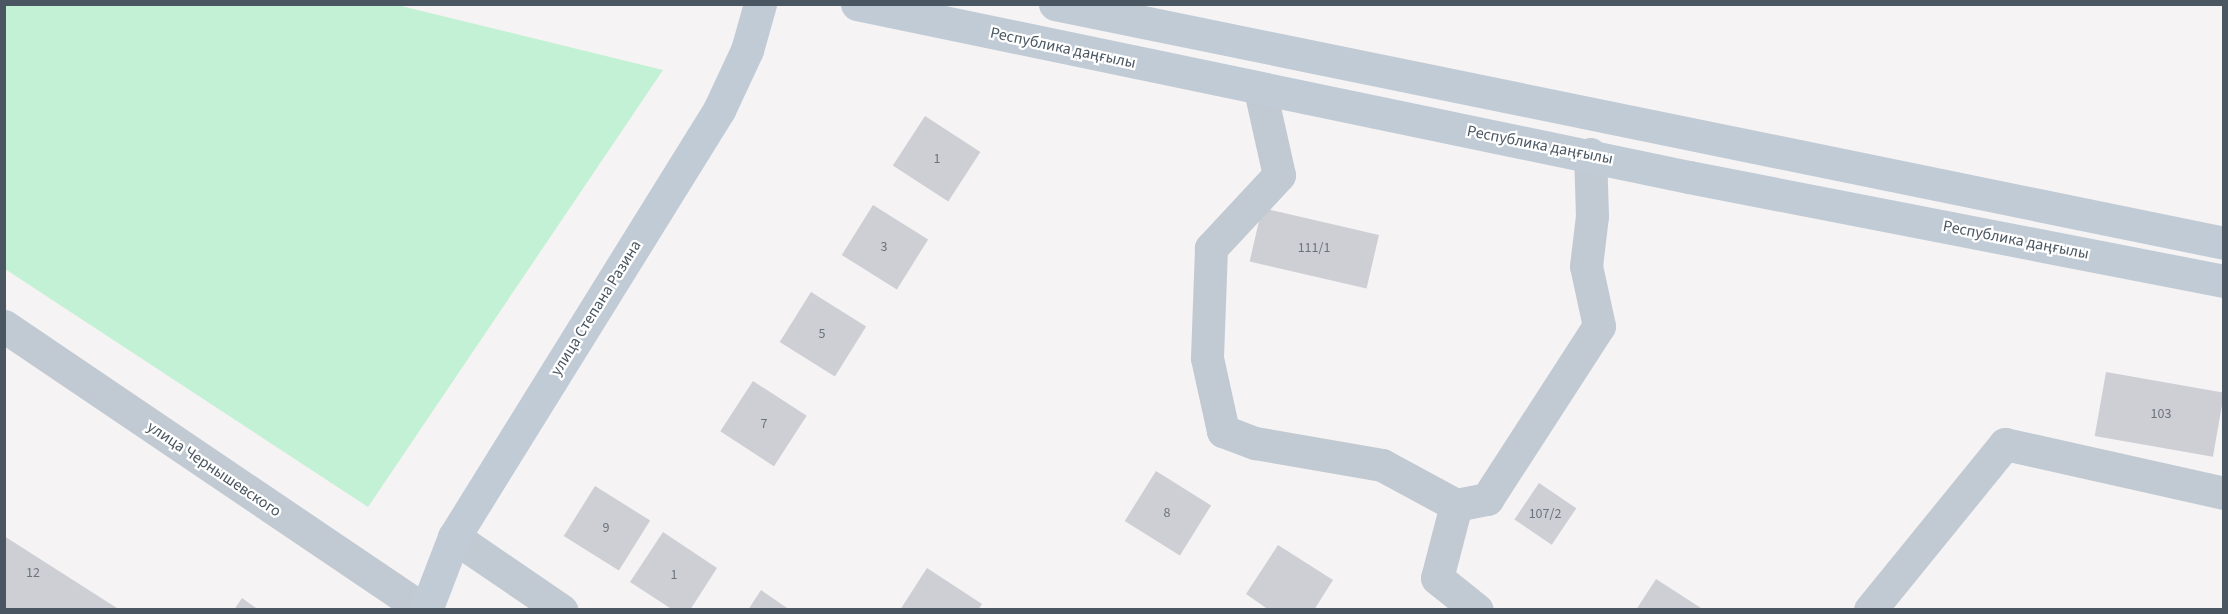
<!DOCTYPE html>
<meta charset="utf-8">
<style>
body{margin:0}
#map{position:relative;width:2228px;height:614px;overflow:hidden;background:#f5f3f3;font-family:"Source Sans 3",sans-serif}
div>[style]{position:absolute}
.green>*{inset:0;background:#c3f1d5}
.building>*{inset:0;background:#cdcfd5;transform-origin:0 0}
.minor>*{height:33px;margin:-16.5px;padding:0 16.5px;transform-origin:16.5px;border-radius:16.5px;background:#c1cad2}
.tertiary>*{height:33px;margin:-16.5px;padding:0 16.5px;transform-origin:16.5px;border-radius:16.5px;background:#c1cad2}
.secondary>*{height:33px;margin:-16.5px;padding:0 16.5px;transform-origin:16.5px;border-radius:16.5px;background:#c1cbd6}
span{translate:-50% -50%;white-space:nowrap;text-align:center;line-height:1.15;-webkit-text-stroke:4.5px #fff;paint-order:stroke}
.number-label{font-size:14px;color:#6b747e}
.number-label span{-webkit-text-stroke-width:0}
.street-label{font-size:16px;color:#4a5661}
.frame{position:absolute;inset:0;border:6px solid #4a5661;pointer-events:none}
</style>
<div id="map">
<div class="green">
<i style="clip-path:polygon(4px 5px,397px 5px,663px 70px,368px 507px,5px 269px)"></i>
</div>
<div class="building">
<i style="left:925px;top:116px;width:66px;height:59px;rotate:33deg"></i>
<i style="left:873px;top:205px;width:65px;height:59px;rotate:32deg"></i>
<i style="left:1262px;top:208px;width:120px;height:55px;rotate:13deg"></i>
<i style="left:811px;top:292px;width:65px;height:59px;rotate:32deg"></i>
<i style="left:2106px;top:372px;width:120px;height:65px;rotate:10deg"></i>
<i style="left:753px;top:381px;width:64px;height:60px;rotate:33deg"></i>
<i style="left:1156px;top:471px;width:65px;height:59px;rotate:32deg"></i>
<i style="left:1539px;top:483px;width:45px;height:44px;rotate:34deg"></i>
<i style="left:595px;top:486px;width:65px;height:59px;rotate:32deg"></i>
<i style="clip-path:polygon(663px 532px,717px 568px,690px 610px,673px 610px,630px 582px)"></i>
<i style="clip-path:polygon(4px 536px,120px 610px,4px 610px)"></i>
<i style="clip-path:polygon(1278px 545px,1333px 580px,1314px 610px,1269px 610px,1246px 594px)"></i>
<i style="clip-path:polygon(927px 568px,982px 604px,978px 610px,900px 610px)"></i>
<i style="clip-path:polygon(1656px 579px,1704px 610px,1636px 610px)"></i>
<i style="clip-path:polygon(761px 590px,790px 610px,748px 610px)"></i>
<i style="clip-path:polygon(242px 598px,259px 610px,234px 610px)"></i>
</div>
<div class="minor">
<i style="left:1260px;top:90px;width:87px;rotate:77.4deg"></i>
<i style="left:1279px;top:175px;width:100px;rotate:133deg"></i>
<i style="left:1211px;top:248px;width:110px;rotate:92.1deg"></i>
<i style="left:1207px;top:358px;width:75px;rotate:77.6deg"></i>
<i style="left:1223px;top:431px;width:34px;rotate:21deg"></i>
<i style="left:1255px;top:443px;width:129px;rotate:9.8deg"></i>
<i style="left:1382px;top:465px;width:84px;rotate:28.4deg"></i>
<i style="left:1456px;top:505px;width:32px;rotate:-11deg"></i>
<i style="left:1487px;top:499px;width:206px;rotate:-57.1deg"></i>
<i style="left:1599px;top:326px;width:61px;rotate:-102.2deg"></i>
<i style="left:1586px;top:266px;width:50px;rotate:-83.2deg"></i>
<i style="left:1592px;top:216px;width:62px;rotate:-91.8deg"></i>
<i style="left:1456px;top:505px;width:75px;rotate:104.6deg"></i>
<i style="left:1437px;top:578px;width:51px;rotate:38.7deg"></i>
<i style="left:454px;top:537px;width:130px;rotate:34.3deg"></i>
<i style="left:1870px;top:610px;width:214px;rotate:-50.9deg"></i>
<i style="left:2005px;top:444px;width:224px;rotate:12.6deg"></i>
</div>
<div class="tertiary">
<i style="left:4px;top:326px;width:507px;rotate:34.07deg"></i>
</div>
<div class="secondary">
<i style="left:857px;top:4px;width:850px;rotate:11.75deg"></i>
<i style="left:1689px;top:177px;width:545px;rotate:11deg"></i>
<i style="left:1055px;top:4px;width:1193px;rotate:11.55deg"></i>
<i style="left:426px;top:610px;width:78px;rotate:-69deg"></i>
<i style="left:454px;top:537px;width:503px;rotate:-58.18deg"></i>
<i style="left:719px;top:110px;width:66px;rotate:-65deg"></i>
<i style="left:747px;top:50px;width:48px;rotate:-74.2deg"></i>
</div>
<div class="number-label">
<span style="left:937px;top:159px">1</span>
<span style="left:884px;top:247px">3</span>
<span style="left:1314px;top:248px">111/1</span>
<span style="left:822px;top:334px">5</span>
<span style="left:2161px;top:414px">103</span>
<span style="left:764px;top:424px">7</span>
<span style="left:1167px;top:513px">8</span>
<span style="left:1545px;top:514px">107/2</span>
<span style="left:606px;top:528px">9</span>
<span style="left:33px;top:573px">12</span>
<span style="left:674px;top:575px">1</span>
</div>
<div class="street-label">
<span style="left:1063px;top:48px;rotate:12deg">Республика даңғылы</span>
<span style="left:1540px;top:145px;rotate:11deg">Республика даңғылы</span>
<span style="left:2016px;top:240px;rotate:11deg">Республика даңғылы</span>
<span style="left:596px;top:308px;rotate:-58deg">улица Степана Разина</span>
<span style="left:214px;top:469px;rotate:34deg">улица Чернышевского</span>
</div>
<div class="frame"></div>
</div>
